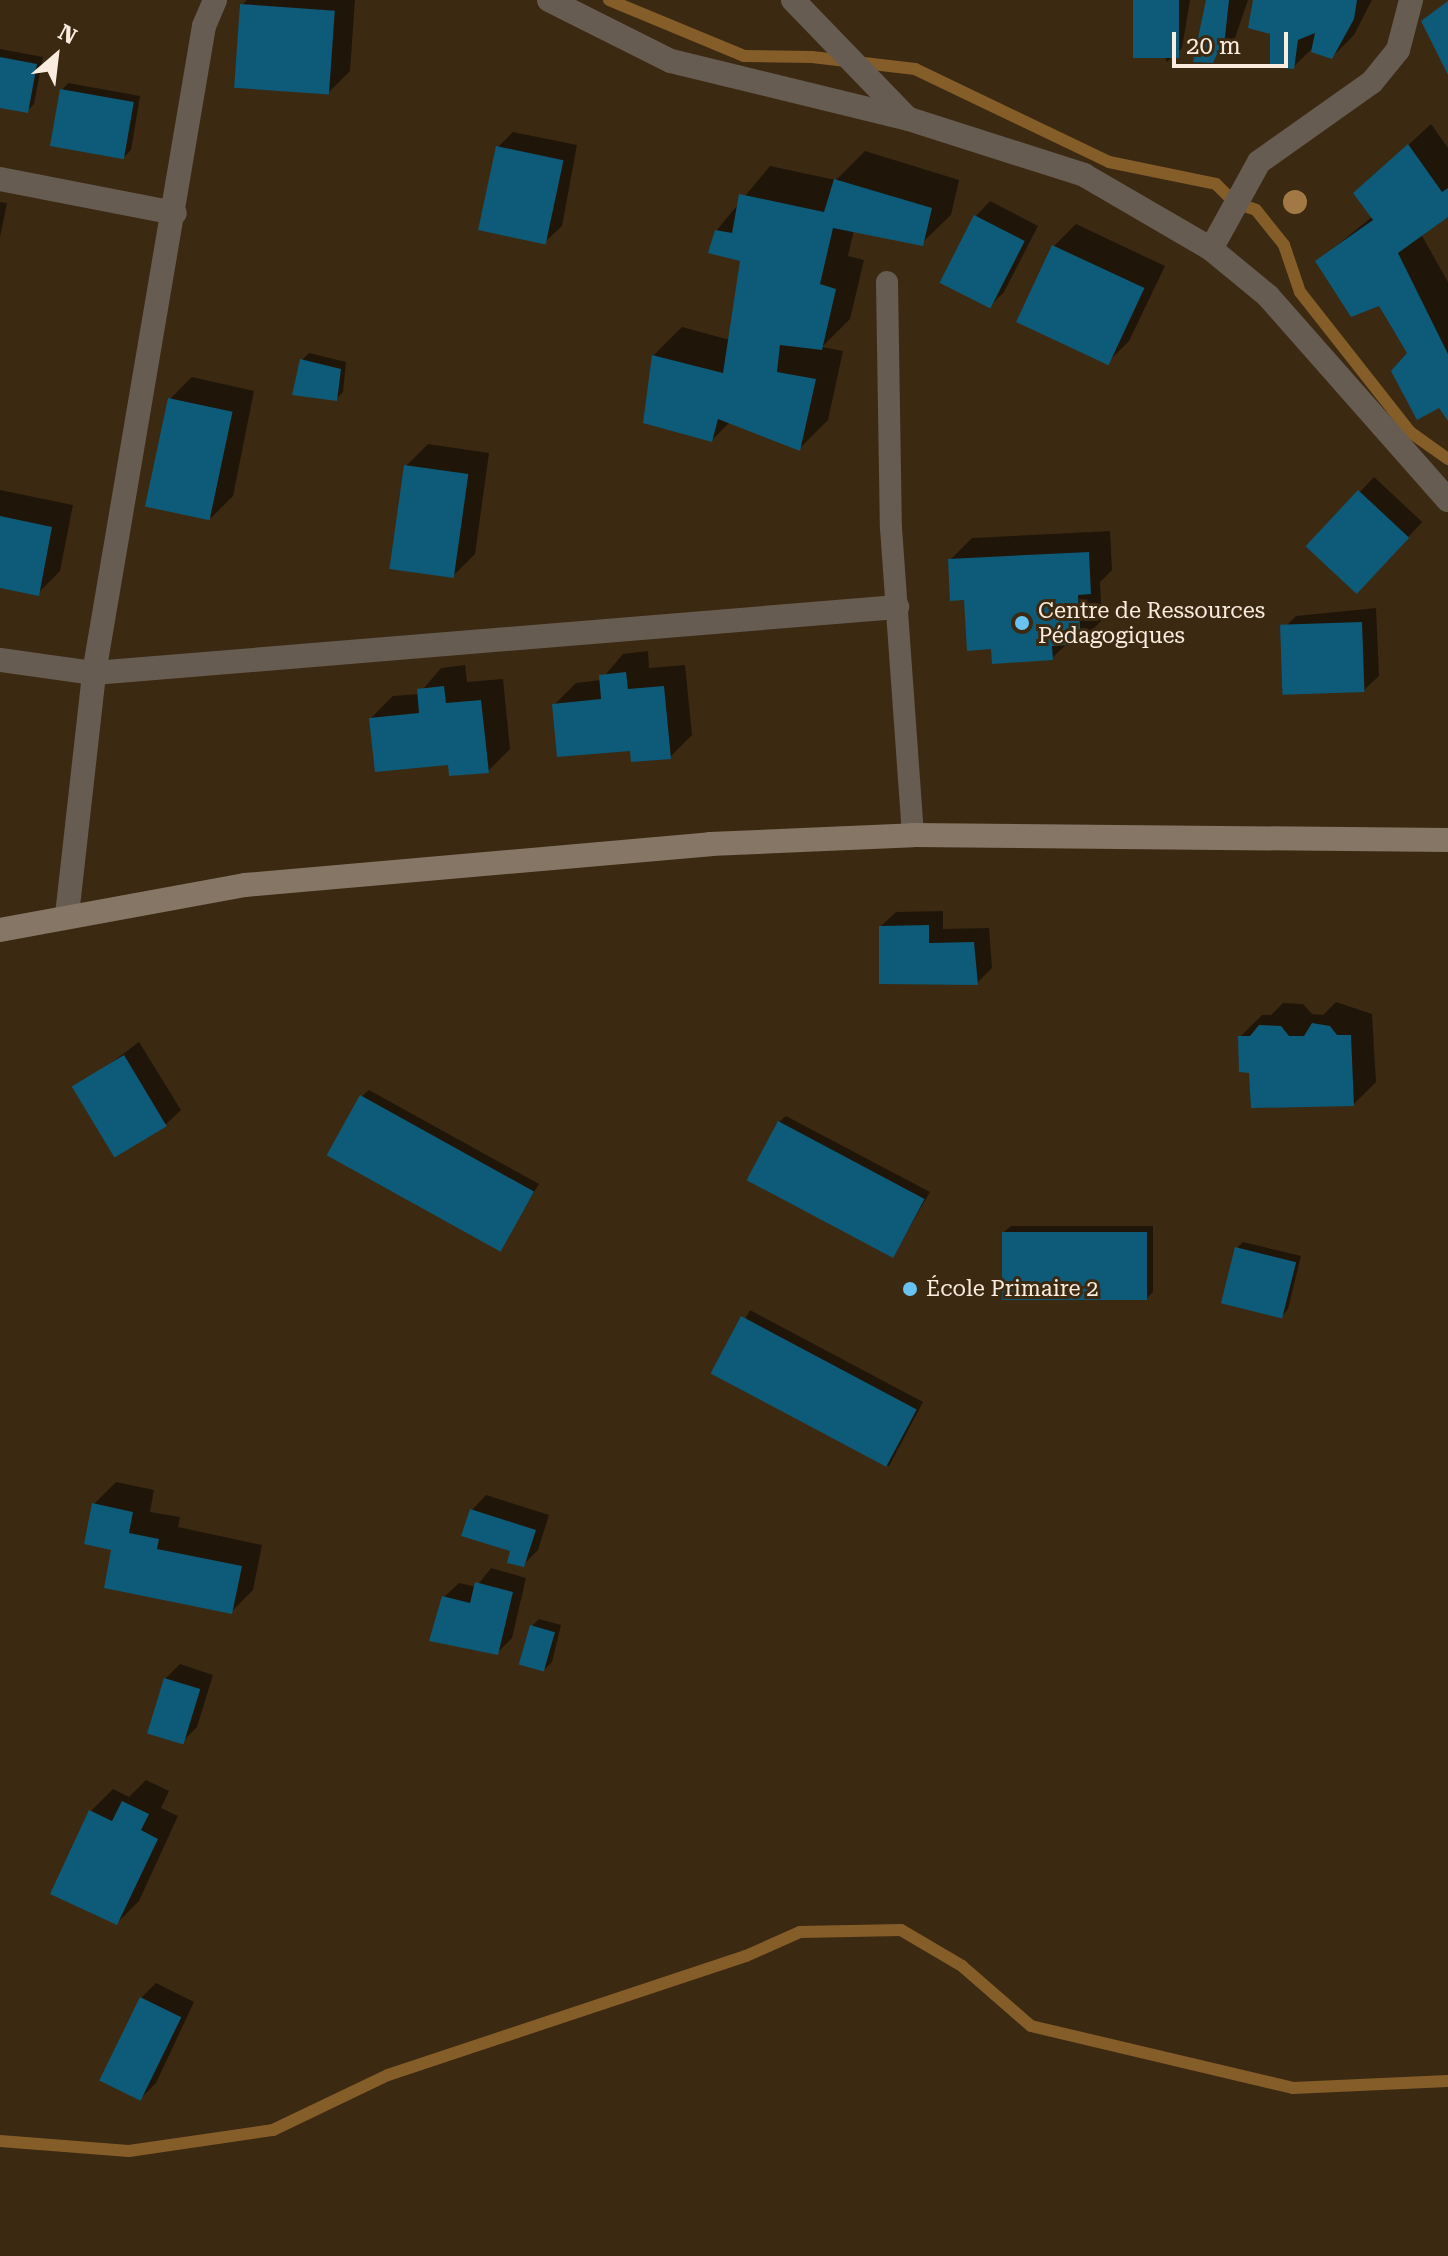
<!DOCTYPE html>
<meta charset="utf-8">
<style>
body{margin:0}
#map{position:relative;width:1448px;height:2256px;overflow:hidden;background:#3c2912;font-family:"Roboto Serif",serif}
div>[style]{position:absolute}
.shadow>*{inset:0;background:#0007;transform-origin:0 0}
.stream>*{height:12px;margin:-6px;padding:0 6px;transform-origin:6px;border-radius:6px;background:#845d29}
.building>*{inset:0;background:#0d5a79;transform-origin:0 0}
.lane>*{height:22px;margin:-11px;padding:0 11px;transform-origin:11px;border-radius:11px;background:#665c52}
.street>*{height:24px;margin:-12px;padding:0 12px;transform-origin:12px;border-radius:12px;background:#665c52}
.secondary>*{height:24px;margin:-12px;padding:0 12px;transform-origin:12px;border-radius:12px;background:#857665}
.trees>*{width:24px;height:24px;margin:-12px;border-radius:50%;background:#a27945}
.dots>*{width:22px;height:22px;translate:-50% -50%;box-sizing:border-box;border:4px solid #3c2912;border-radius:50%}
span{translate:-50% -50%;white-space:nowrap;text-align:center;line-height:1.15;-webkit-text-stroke:6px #3c2912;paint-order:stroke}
.poi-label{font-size:22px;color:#faeddf}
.left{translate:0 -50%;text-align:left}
.north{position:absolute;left:16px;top:16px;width:80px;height:80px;-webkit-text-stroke:6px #3c2912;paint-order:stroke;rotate:28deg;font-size:22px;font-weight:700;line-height:32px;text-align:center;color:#faeddf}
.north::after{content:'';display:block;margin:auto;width:28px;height:36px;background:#faeddf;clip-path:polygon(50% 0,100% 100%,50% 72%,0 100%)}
.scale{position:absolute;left:1172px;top:32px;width:116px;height:36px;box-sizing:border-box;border:4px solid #faeddf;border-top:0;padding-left:10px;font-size:24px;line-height:28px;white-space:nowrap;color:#faeddf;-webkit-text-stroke:6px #3c2912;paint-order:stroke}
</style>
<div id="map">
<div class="shadow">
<i style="clip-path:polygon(247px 0,355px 0,350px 71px,328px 93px,242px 5px)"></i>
<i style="clip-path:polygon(1135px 0,1190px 0,1182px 48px,1167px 62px)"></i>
<i style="clip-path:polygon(1208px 0,1248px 0,1235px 38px,1212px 60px)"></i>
<i style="clip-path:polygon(1255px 0,1372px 0,1354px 35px,1332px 57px,1311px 50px,1293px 67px)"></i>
<i style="clip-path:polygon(0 49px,43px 57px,34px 104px,27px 111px,0 106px)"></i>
<i style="clip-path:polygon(68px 83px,140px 96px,131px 150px,124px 157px,62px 90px)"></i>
<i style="clip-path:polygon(1431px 124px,1448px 148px,1448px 214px,1421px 234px,1448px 282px,1448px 417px,1380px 304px,1318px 261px,1373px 216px,1356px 193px)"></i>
<i style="clip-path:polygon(513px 132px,577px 145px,562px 226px,547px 240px,498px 147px)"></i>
<i style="clip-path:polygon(865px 151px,959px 180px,951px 215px,922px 243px,854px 230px,848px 256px,864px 260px,850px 319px,822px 347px,843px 351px,828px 420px,800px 448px,731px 421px,712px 440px,653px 356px,682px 327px,730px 340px,743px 259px,716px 231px,770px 166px,836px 180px)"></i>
<i style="clip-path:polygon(990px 201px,1038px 226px,1004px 292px,989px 307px,942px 282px,976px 216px)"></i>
<i style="clip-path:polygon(0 202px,7px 203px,0 237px)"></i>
<i style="clip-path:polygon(1076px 224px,1165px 266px,1129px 341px,1107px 363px,1019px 321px,1054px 246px)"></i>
<i style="clip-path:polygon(309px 353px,346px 362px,343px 392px,336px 399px,302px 360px)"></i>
<i style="clip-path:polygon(192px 377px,254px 391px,233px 496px,211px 518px,170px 399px)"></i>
<i style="clip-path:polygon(428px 444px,489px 453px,475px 554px,453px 576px,406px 466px)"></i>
<i style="left:1374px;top:477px;width:66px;height:94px;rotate:43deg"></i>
<i style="clip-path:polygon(0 490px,73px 505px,60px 571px,38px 593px,0 586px)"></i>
<i style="clip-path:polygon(1110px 531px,1112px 570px,1100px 582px,1102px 620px,1080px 642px,1068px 643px,1052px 658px,993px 647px,950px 560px,972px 538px)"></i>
<i style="clip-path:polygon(1376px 608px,1379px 676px,1364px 690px,1282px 630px,1296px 616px)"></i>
<i style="clip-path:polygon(648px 651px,649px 668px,685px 665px,692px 735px,670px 757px,554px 705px,576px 683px,601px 680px,623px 654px)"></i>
<i style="clip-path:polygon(465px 665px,467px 682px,503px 679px,510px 749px,488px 771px,449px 763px,371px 718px,393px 696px,419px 694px,441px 668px)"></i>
<i style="clip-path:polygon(943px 911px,943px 929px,989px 928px,992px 968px,977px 983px,881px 926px,896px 912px)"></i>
<i style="clip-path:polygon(1336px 1002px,1372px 1014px,1376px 1082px,1354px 1104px,1251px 1071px,1240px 1037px,1262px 1015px,1271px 1015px,1283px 1003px,1303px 1004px,1312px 1014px,1323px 1015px)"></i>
<i style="clip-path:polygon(139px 1042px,181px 1110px,166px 1124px,76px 1089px)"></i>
<i style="clip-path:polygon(369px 1090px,539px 1184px,499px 1249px,362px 1096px)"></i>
<i style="clip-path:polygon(786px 1116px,930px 1192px,893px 1256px,779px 1122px)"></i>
<i style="clip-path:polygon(1011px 1226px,1153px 1226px,1153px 1292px,1146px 1299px,1004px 1232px)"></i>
<i style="clip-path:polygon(1243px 1242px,1301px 1256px,1288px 1309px,1282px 1316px,1237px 1248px)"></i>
<i style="left:750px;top:1310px;width:196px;height:73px;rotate:28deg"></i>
<i style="clip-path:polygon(116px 1482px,154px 1490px,150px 1512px,180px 1517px,178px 1527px,262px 1545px,253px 1590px,231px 1612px,114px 1549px,94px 1504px)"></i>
<i style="clip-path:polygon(486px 1495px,549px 1515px,538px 1550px,523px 1565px,472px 1510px)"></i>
<i style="clip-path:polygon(491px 1568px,526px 1578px,512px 1638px,497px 1653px,444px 1597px,459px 1583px,476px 1587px)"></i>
<i style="clip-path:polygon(539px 1619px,561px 1625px,552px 1662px,545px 1669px,532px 1626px)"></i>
<i style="clip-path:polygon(180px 1664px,213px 1675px,197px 1727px,182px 1742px,165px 1679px)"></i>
<i style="clip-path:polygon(146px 1780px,169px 1791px,161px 1808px,178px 1816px,139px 1901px,117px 1923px,91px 1811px,113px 1789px,129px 1797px)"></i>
<i style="clip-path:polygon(156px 1983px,194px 2002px,156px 2083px,141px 2098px,141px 1998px)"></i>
</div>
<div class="stream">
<i style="left:609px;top:0;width:146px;rotate:22.5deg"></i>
<i style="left:744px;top:56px;width:68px;rotate:0.8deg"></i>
<i style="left:812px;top:57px;width:104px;rotate:6.6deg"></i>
<i style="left:915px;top:69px;width:215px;rotate:25.6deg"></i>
<i style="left:1109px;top:162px;width:109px;rotate:11.6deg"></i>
<i style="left:1216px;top:184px;width:27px;rotate:45deg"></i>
<i style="left:1235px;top:203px;width:22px;rotate:18deg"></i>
<i style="left:1256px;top:210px;width:45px;rotate:51.3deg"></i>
<i style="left:1284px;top:245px;width:50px;rotate:71.2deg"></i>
<i style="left:1300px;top:292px;width:178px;rotate:51.8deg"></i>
<i style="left:1410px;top:432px;width:47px;rotate:35.4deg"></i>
<i style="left:0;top:2141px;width:129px;rotate:4.4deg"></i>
<i style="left:129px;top:2151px;width:146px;rotate:-8.3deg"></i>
<i style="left:273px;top:2130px;width:127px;rotate:-25.6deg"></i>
<i style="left:388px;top:2075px;width:377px;rotate:-18.4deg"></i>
<i style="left:746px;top:1956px;width:59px;rotate:-24deg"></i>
<i style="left:800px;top:1932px;width:101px;rotate:-1.1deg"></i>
<i style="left:901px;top:1930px;width:71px;rotate:30.5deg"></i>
<i style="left:962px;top:1966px;width:91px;rotate:41deg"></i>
<i style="left:1031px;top:2026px;width:269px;rotate:13.3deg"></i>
<i style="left:1293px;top:2088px;width:155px;rotate:-2.6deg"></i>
</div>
<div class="building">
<i style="left:1133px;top:0;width:46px;height:58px"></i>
<i style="clip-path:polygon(1206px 0,1229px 0,1225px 37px,1213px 63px,1193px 62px)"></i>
<i style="clip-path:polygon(1253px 0,1357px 0,1354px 19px,1332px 59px,1311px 52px,1315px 33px,1298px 40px,1294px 69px,1270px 67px,1270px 34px,1248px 28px)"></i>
<i style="clip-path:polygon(1448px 1px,1448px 75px,1421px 21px)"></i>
<i style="left:240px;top:4px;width:95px;height:84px;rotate:4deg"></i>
<i style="clip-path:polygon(0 57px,37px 64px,28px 113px,0 108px)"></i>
<i style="left:60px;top:89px;width:75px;height:58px;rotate:10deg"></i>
<i style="clip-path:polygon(1408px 144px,1442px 192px,1448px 188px,1448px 217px,1398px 253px,1448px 354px,1448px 421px,1439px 408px,1417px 420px,1391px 371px,1407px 353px,1379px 306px,1351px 317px,1315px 261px,1373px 220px,1353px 193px)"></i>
<i style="left:496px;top:146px;width:69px;height:86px;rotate:12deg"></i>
<i style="clip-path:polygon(834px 179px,932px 208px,923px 246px,833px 228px,820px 284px,836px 289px,822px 350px,780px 345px,777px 372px,816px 379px,800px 451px,718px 419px,712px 442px,643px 423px,652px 355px,723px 373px,740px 261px,708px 253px,715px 230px,732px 233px,739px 194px,824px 212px)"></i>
<i style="left:974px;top:215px;width:57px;height:76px;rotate:27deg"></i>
<i style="left:1052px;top:245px;width:102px;height:85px;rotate:25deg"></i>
<i style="clip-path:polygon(300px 359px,341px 369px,337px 401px,292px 395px)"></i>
<i style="left:168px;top:398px;width:66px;height:111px;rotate:12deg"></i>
<i style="left:404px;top:465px;width:65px;height:105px;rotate:8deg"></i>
<i style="left:1358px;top:490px;width:70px;height:77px;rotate:43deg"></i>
<i style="clip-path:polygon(0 516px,52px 527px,39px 596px,0 588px)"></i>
<i style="clip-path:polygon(1089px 552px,1091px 594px,1078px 595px,1081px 644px,1052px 646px,1053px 660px,992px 664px,991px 649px,967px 651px,964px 600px,950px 601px,948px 559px)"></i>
<i style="left:1362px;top:622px;width:70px;height:82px;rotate:88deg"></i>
<i style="clip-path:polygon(626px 672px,628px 689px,664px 686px,671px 759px,631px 762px,630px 751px,557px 757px,552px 704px,601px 699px,599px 675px)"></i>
<i style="clip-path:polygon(444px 686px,446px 703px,481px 700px,489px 773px,449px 776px,448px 765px,375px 772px,369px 718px,419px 713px,417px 689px)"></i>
<i style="clip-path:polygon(929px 925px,929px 943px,974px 942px,978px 985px,879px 984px,879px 926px)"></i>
<i style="clip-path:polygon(1312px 1023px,1330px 1026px,1337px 1035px,1351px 1035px,1354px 1106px,1251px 1108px,1249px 1073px,1239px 1072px,1238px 1036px,1250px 1036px,1259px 1025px,1281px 1026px,1289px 1036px,1304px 1036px)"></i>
<i style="left:124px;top:1055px;width:83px;height:61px;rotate:59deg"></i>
<i style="left:360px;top:1095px;width:199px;height:69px;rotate:29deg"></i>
<i style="left:778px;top:1121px;width:166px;height:67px;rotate:28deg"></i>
<i style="left:1002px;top:1232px;width:145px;height:68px"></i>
<i style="left:1235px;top:1247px;width:63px;height:58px;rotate:14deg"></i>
<i style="left:741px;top:1316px;width:199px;height:65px;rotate:28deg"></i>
<i style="clip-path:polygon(92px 1503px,133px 1512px,129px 1533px,159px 1539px,157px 1549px,242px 1566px,232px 1614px,104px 1588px,111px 1550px,84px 1544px)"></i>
<i style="clip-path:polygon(470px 1509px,536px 1530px,524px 1567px,507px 1563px,510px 1551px,461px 1536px)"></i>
<i style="clip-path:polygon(475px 1582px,513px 1592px,498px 1655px,429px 1641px,442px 1596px,470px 1603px)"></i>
<i style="left:530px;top:1625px;width:26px;height:41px;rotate:16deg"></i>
<i style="left:164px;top:1678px;width:38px;height:58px;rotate:17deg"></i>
<i style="clip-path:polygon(122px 1801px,149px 1814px,141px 1830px,158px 1839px,117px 1925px,50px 1894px,89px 1810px,112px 1821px)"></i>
<i style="left:140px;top:1997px;width:46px;height:93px;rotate:26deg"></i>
</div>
<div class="lane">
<i style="left:887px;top:282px;width:246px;rotate:89.1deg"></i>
<i style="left:891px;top:528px;width:308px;rotate:85.9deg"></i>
</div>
<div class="street">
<i style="left:549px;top:0;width:136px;rotate:26.6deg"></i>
<i style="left:671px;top:61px;width:245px;rotate:13.7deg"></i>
<i style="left:909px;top:119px;width:184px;rotate:17.7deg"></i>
<i style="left:1084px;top:175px;width:147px;rotate:30.2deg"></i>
<i style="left:1211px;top:249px;width:74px;rotate:39.5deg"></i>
<i style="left:1268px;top:296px;width:272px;rotate:48.6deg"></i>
<i style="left:793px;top:0;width:165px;rotate:46deg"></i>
<i style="left:0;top:179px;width:178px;rotate:11deg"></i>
<i style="left:1211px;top:249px;width:99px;rotate:-61.1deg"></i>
<i style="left:1259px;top:162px;width:138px;rotate:-35.3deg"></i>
<i style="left:1372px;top:82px;width:41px;rotate:-50.9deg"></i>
<i style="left:1398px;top:50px;width:52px;rotate:-75.4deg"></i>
<i style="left:0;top:660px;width:95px;rotate:7.9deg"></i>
<i style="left:94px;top:673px;width:806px;rotate:-4.7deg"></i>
<i style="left:67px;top:915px;width:244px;rotate:-83.6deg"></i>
<i style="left:94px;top:673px;width:656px;rotate:-80.35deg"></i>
<i style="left:204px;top:26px;width:28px;rotate:-67deg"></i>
</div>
<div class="secondary">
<i style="left:0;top:930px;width:249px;rotate:-10.4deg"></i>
<i style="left:245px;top:885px;width:467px;rotate:-5deg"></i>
<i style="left:710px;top:844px;width:203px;rotate:-2.5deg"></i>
<i style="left:913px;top:835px;width:535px;rotate:0.54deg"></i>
</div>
<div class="trees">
<i style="left:1295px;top:202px"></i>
</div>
<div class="dots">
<i style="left:1022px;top:623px;background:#69c3f1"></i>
<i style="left:910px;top:1289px;background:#69c3f1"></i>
</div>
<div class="poi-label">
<span class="left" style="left:1038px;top:623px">Centre de Ressources<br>Pédagogiques</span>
<span class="left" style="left:926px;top:1289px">École Primaire 2</span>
</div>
<div class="north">N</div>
<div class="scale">20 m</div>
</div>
